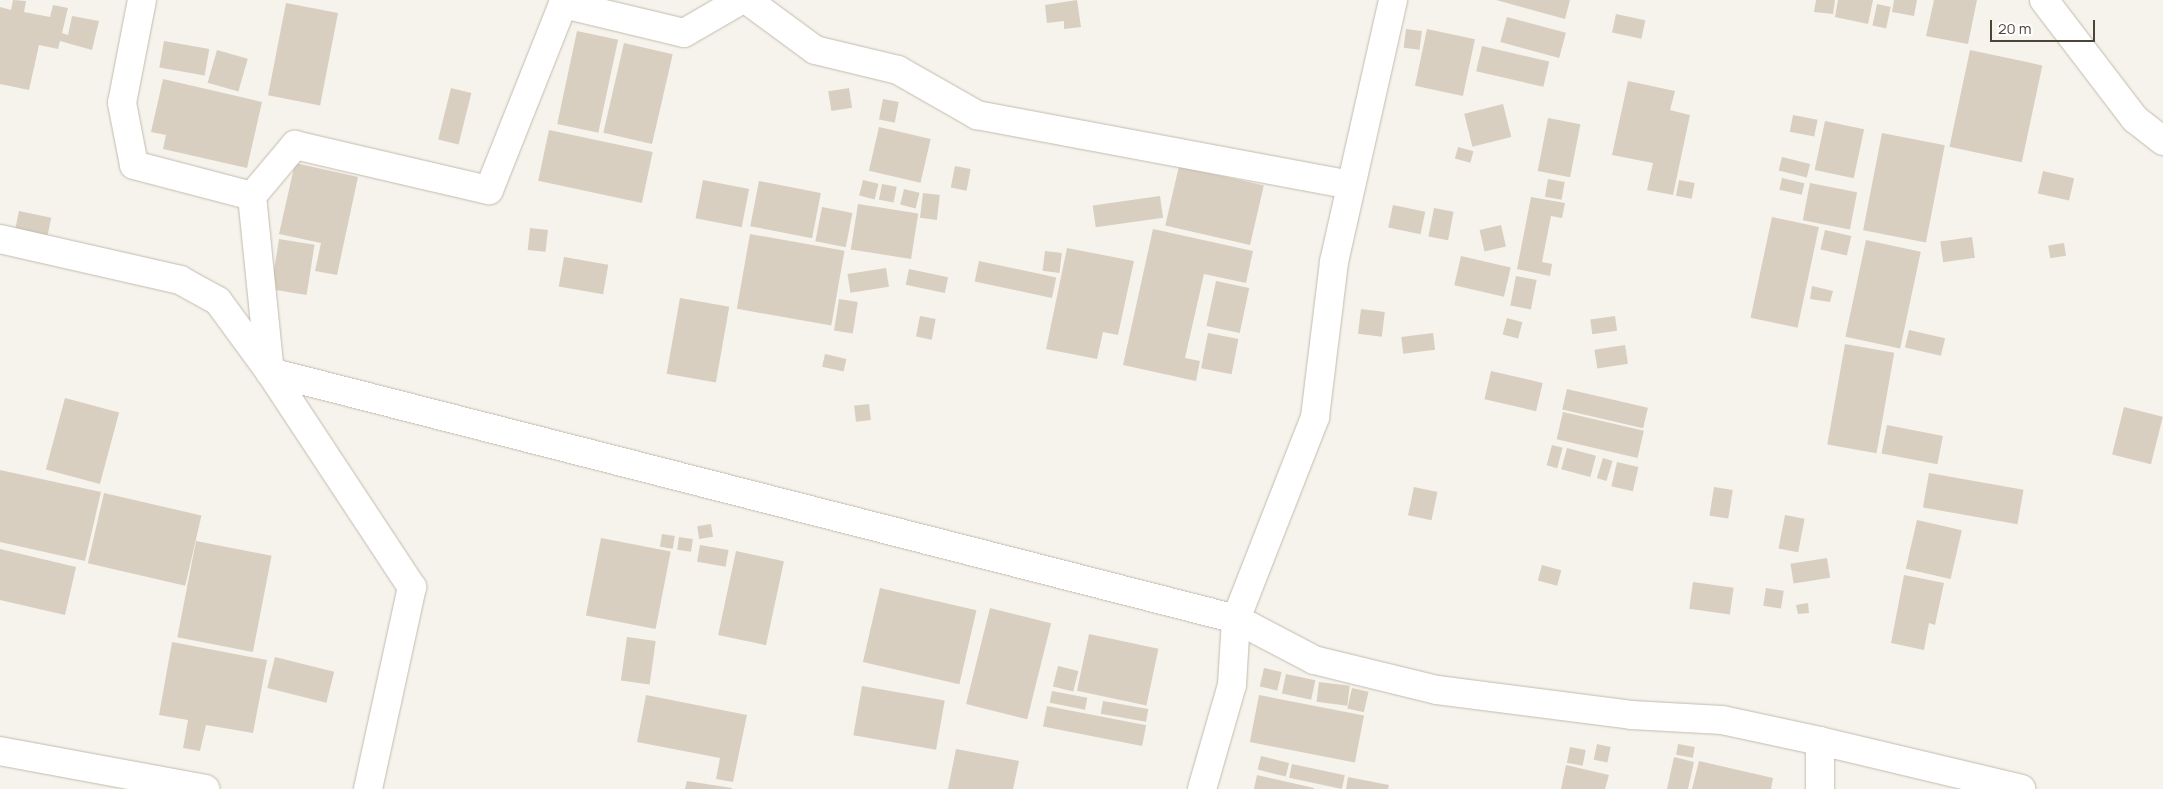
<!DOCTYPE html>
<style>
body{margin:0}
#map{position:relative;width:2163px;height:789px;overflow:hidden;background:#f6f3ec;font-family:Manrope,sans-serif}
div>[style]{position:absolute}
.building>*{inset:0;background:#d8cfc1;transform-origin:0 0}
.roads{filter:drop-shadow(0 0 1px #c2bbae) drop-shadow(0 0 1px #c2bbae)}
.minor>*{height:28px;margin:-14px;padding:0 14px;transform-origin:14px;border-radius:14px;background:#fff}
span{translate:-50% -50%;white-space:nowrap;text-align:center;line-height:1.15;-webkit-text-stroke:4px #fff;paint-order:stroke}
.scale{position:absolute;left:1990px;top:20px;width:105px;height:22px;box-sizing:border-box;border:2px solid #4b4439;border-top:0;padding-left:6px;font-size:15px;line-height:18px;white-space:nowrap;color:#4b4439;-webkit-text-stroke:4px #fff;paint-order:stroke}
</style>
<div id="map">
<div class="building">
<i style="clip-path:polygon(13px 0,26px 1px,24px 12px,50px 17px,53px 5px,68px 8px,62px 33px,68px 35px,72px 16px,99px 21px,92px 50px,60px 41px,58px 49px,39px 45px,29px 90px,0 84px,0 7px,11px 10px)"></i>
<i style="clip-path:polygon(1077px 0,1081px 27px,1064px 29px,1064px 21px,1047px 23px,1045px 5px)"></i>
<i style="clip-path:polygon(1496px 0,1570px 0,1565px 19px)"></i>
<i style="clip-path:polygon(1816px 0,1835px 0,1833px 14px,1814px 12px)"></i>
<i style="clip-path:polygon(1838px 0,1873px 0,1868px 24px,1835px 17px)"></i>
<i style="clip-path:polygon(1894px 0,1917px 0,1914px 16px,1892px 12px)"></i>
<i style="clip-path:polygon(1934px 0,1977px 0,1968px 44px,1926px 36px)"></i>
<i style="left:286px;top:3px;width:53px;height:94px;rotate:11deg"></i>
<i style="left:1877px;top:4px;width:14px;height:22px;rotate:12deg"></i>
<i style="left:1616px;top:14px;width:30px;height:19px;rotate:12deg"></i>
<i style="left:1507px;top:17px;width:61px;height:26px;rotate:15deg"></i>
<i style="left:1406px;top:29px;width:16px;height:19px;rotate:7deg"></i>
<i style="left:1427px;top:29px;width:49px;height:58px;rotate:12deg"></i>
<i style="left:577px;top:31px;width:42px;height:95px;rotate:12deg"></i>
<i style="left:164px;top:41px;width:46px;height:27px;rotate:10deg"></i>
<i style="left:624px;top:43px;width:50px;height:92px;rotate:13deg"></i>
<i style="left:1482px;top:46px;width:69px;height:26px;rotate:13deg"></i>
<i style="left:217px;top:50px;width:32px;height:34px;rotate:16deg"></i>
<i style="left:1970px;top:50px;width:74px;height:99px;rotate:12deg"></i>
<i style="clip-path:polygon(163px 79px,262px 102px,247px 168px,163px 149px,166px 135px,151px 132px)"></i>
<i style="clip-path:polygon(1628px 81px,1675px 91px,1670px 110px,1690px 115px,1673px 195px,1647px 190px,1653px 163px,1612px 155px)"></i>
<i style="left:451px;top:88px;width:21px;height:53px;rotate:14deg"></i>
<i style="left:849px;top:88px;width:20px;height:21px;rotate:81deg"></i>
<i style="left:883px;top:99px;width:16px;height:21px;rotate:11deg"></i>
<i style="left:1503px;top:104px;width:34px;height:40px;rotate:76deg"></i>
<i style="left:1793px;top:115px;width:25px;height:17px;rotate:11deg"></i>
<i style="left:1548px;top:118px;width:33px;height:54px;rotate:11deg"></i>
<i style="left:1825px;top:121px;width:40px;height:50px;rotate:12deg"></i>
<i style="left:879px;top:127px;width:53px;height:45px;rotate:13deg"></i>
<i style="left:549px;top:130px;width:106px;height:52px;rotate:12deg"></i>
<i style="left:1882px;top:133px;width:64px;height:99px;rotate:11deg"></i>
<i style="left:1458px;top:147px;width:16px;height:12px;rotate:15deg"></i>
<i style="left:1782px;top:157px;width:29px;height:14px;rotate:14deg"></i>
<i style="clip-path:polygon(295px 163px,358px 177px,337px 275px,315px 271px,321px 243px,279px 234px)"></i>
<i style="left:955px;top:166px;width:16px;height:22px;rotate:11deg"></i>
<i style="left:1179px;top:166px;width:87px;height:61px;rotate:13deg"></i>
<i style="left:2043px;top:171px;width:32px;height:23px;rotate:13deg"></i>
<i style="left:1782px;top:178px;width:23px;height:12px;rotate:13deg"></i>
<i style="left:1548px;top:179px;width:17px;height:18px;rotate:10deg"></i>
<i style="left:703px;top:180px;width:47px;height:39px;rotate:11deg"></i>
<i style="left:863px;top:180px;width:16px;height:16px;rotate:14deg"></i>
<i style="left:1679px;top:180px;width:16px;height:16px;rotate:11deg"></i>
<i style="left:759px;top:181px;width:63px;height:46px;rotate:11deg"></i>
<i style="left:1810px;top:183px;width:48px;height:38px;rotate:11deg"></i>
<i style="left:882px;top:184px;width:15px;height:16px;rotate:11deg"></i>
<i style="left:904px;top:189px;width:16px;height:16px;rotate:14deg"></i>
<i style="left:923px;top:193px;width:17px;height:25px;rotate:7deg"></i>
<i style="left:1160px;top:196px;width:22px;height:68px;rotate:82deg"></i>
<i style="clip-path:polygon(1531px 197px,1565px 203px,1562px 218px,1551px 216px,1542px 262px,1552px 264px,1550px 276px,1517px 269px)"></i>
<i style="left:858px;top:204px;width:61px;height:46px;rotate:9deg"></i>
<i style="left:1393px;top:205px;width:33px;height:23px;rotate:12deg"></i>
<i style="left:822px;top:207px;width:31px;height:35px;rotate:11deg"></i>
<i style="left:1434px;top:208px;width:20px;height:29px;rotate:11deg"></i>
<i style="left:19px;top:211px;width:33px;height:24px;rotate:12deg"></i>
<i style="left:1772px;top:217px;width:48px;height:103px;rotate:12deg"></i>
<i style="left:1501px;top:225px;width:22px;height:22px;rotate:77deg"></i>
<i style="left:530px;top:228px;width:18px;height:22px;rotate:6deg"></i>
<i style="clip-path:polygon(1153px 229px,1253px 251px,1246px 283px,1204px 274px,1185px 358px,1200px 361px,1196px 381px,1123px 365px)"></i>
<i style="left:1825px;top:230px;width:27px;height:20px;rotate:13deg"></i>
<i style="left:750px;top:234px;width:96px;height:76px;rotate:10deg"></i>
<i style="left:1972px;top:237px;width:21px;height:32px;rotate:82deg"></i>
<i style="left:279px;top:239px;width:36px;height:51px;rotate:9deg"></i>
<i style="left:1866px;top:240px;width:56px;height:99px;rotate:12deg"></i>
<i style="left:2064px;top:243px;width:13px;height:16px;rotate:81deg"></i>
<i style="clip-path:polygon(1067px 248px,1134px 261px,1118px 335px,1103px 332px,1097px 359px,1046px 349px)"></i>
<i style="left:1045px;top:251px;width:17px;height:20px;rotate:7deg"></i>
<i style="left:1461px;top:256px;width:51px;height:30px;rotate:13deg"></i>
<i style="left:564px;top:257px;width:45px;height:30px;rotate:10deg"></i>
<i style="left:979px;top:261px;width:79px;height:21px;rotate:12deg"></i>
<i style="left:886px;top:268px;width:19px;height:39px;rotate:81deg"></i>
<i style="left:909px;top:269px;width:40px;height:16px;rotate:12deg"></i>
<i style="left:1516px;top:276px;width:21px;height:30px;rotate:11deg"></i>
<i style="left:1216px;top:281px;width:34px;height:46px;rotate:12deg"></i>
<i style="clip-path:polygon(1812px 286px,1833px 291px,1830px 302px,1810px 299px)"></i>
<i style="left:680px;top:298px;width:50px;height:77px;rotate:10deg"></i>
<i style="left:839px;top:299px;width:19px;height:32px;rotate:9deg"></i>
<i style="left:1361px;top:309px;width:24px;height:25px;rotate:7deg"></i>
<i style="left:920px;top:316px;width:16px;height:21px;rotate:11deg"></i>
<i style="left:1615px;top:316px;width:15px;height:25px;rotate:82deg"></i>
<i style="left:1507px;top:318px;width:16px;height:17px;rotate:15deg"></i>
<i style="left:1909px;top:330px;width:37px;height:18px;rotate:13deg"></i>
<i style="left:1208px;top:333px;width:31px;height:36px;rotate:11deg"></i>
<i style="left:1433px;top:333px;width:17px;height:32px;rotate:83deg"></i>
<i style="left:1845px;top:344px;width:50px;height:102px;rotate:10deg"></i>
<i style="left:1625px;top:345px;width:19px;height:31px;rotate:81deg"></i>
<i style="left:825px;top:354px;width:22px;height:13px;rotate:13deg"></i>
<i style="left:1491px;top:371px;width:53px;height:29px;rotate:13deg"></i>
<i style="left:1567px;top:389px;width:83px;height:21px;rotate:13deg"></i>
<i style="left:65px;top:398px;width:56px;height:74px;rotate:15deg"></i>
<i style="left:869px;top:404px;width:16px;height:15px;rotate:83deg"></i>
<i style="left:2124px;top:407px;width:40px;height:49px;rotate:14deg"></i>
<i style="left:1563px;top:412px;width:83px;height:28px;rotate:13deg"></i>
<i style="left:1887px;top:425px;width:57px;height:29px;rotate:11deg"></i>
<i style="left:1552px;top:445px;width:11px;height:21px;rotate:15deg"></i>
<i style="left:1567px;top:448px;width:30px;height:22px;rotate:15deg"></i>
<i style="left:1603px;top:458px;width:10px;height:21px;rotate:17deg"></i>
<i style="left:1617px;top:462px;width:22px;height:25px;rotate:13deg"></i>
<i style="clip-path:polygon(0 470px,101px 492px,85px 561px,0 542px)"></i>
<i style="left:1929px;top:473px;width:96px;height:35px;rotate:10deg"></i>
<i style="left:1414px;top:487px;width:24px;height:29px;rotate:12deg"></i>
<i style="left:1714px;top:487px;width:19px;height:29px;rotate:9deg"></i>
<i style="left:104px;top:493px;width:100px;height:72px;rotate:13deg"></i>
<i style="left:1785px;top:515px;width:20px;height:34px;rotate:11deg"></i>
<i style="left:1917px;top:520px;width:46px;height:50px;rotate:13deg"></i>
<i style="left:711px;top:524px;width:13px;height:14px;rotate:81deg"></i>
<i style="left:662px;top:534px;width:13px;height:13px;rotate:9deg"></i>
<i style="left:679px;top:537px;width:14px;height:13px;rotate:8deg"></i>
<i style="left:601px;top:538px;width:71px;height:79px;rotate:11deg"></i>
<i style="left:196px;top:541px;width:77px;height:98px;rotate:11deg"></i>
<i style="left:700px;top:545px;width:29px;height:17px;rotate:10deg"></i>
<i style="clip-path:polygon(0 549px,76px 567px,65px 615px,0 600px)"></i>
<i style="left:736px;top:551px;width:49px;height:86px;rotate:12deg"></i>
<i style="left:1827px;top:558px;width:20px;height:37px;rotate:81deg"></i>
<i style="left:1542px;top:565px;width:20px;height:16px;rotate:15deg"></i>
<i style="clip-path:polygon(1904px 575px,1944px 583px,1935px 625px,1929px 623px,1924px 650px,1891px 643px)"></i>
<i style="left:1693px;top:582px;width:41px;height:27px;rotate:8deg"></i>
<i style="left:880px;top:588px;width:99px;height:76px;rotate:13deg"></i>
<i style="left:1766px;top:588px;width:18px;height:18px;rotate:9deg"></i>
<i style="clip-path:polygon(1808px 603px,1809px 613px,1798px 614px,1796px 605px)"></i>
<i style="left:990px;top:608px;width:63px;height:99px;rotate:14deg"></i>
<i style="left:1089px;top:634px;width:71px;height:58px;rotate:12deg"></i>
<i style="left:627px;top:637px;width:29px;height:44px;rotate:8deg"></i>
<i style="clip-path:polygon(172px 642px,267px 660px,253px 733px,206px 725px,200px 751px,183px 748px,188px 720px,159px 715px)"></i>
<i style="left:275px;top:657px;width:61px;height:32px;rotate:14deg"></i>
<i style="left:1058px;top:666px;width:21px;height:21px;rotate:14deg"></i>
<i style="left:1264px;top:668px;width:18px;height:19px;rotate:13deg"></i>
<i style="left:1286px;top:674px;width:30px;height:20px;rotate:12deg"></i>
<i style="left:1319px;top:682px;width:31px;height:20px;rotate:7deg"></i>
<i style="left:862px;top:686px;width:84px;height:50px;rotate:10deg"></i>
<i style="left:1352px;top:688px;width:17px;height:21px;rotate:13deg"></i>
<i style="left:1052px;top:691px;width:36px;height:12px;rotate:11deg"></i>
<i style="clip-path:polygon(646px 695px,747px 715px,733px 782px,716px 779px,720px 758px,637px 742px)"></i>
<i style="left:1259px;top:695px;width:107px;height:48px;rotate:11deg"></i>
<i style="left:1103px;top:701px;width:46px;height:13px;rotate:10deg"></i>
<i style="left:1047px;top:706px;width:101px;height:21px;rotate:11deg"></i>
<i style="left:1597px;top:744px;width:14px;height:16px;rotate:12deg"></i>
<i style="left:1678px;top:744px;width:17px;height:11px;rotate:10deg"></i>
<i style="left:1570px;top:747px;width:16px;height:16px;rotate:11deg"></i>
<i style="clip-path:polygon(956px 749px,1019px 761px,1013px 789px,948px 789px)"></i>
<i style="left:1261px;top:756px;width:29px;height:14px;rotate:14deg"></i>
<i style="clip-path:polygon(1674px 757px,1694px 762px,1688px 789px,1667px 789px)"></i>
<i style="clip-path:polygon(1699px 761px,1773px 778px,1771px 789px,1692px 789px)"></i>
<i style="left:1292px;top:764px;width:54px;height:14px;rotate:12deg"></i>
<i style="clip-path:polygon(1566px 765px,1609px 775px,1605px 789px,1561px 789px)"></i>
<i style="clip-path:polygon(1257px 775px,1314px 788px,1314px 789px,1254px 789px)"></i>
<i style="clip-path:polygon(1348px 777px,1389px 785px,1388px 789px,1346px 789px)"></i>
<i style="clip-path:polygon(687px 781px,732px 788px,732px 789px,685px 789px)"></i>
</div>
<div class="roads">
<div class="minor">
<i style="left:142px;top:0;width:105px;rotate:101deg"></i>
<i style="left:122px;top:103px;width:63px;rotate:79deg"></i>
<i style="left:134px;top:165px;width:122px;rotate:14.7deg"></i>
<i style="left:252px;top:196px;width:177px;rotate:84.2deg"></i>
<i style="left:270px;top:372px;width:997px;rotate:14.34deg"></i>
<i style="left:1236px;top:619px;width:88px;rotate:27.7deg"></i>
<i style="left:1314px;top:660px;width:127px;rotate:13.7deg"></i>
<i style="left:1437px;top:690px;width:196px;rotate:7.3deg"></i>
<i style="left:1631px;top:715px;width:91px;rotate:3.1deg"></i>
<i style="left:1722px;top:720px;width:100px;rotate:12.1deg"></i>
<i style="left:1820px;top:741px;width:48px;rotate:90deg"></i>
<i style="left:747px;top:0;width:84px;rotate:36.3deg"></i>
<i style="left:815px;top:50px;width:85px;rotate:13.5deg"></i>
<i style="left:898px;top:70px;width:91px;rotate:29.7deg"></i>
<i style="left:977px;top:115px;width:380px;rotate:10.6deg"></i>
<i style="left:2044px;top:0;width:150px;rotate:52.6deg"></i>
<i style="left:2135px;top:119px;width:36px;rotate:38deg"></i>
<i style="left:252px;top:196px;width:67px;rotate:-49.9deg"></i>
<i style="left:295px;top:145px;width:199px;rotate:13.1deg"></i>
<i style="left:489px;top:190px;width:200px;rotate:-68.3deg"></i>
<i style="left:563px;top:4px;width:124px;rotate:13.5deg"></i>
<i style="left:684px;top:33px;width:66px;rotate:-30.1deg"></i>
<i style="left:0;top:239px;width:185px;rotate:12.8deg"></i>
<i style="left:180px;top:280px;width:43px;rotate:28.9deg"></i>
<i style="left:218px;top:301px;width:88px;rotate:53.8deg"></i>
<i style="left:270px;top:372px;width:258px;rotate:56.6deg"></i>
<i style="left:412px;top:587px;width:207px;rotate:102.3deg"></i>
<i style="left:1820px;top:741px;width:207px;rotate:13.4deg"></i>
<i style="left:0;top:751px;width:209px;rotate:10.5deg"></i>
<i style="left:1202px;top:789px;width:108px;rotate:-73.9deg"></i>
<i style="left:1232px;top:685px;width:66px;rotate:-86.5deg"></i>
<i style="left:1236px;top:619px;width:217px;rotate:-68.6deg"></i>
<i style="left:1315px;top:417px;width:156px;rotate:-83deg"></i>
<i style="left:1334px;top:262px;width:269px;rotate:-77.3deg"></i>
</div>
</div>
<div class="scale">20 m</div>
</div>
